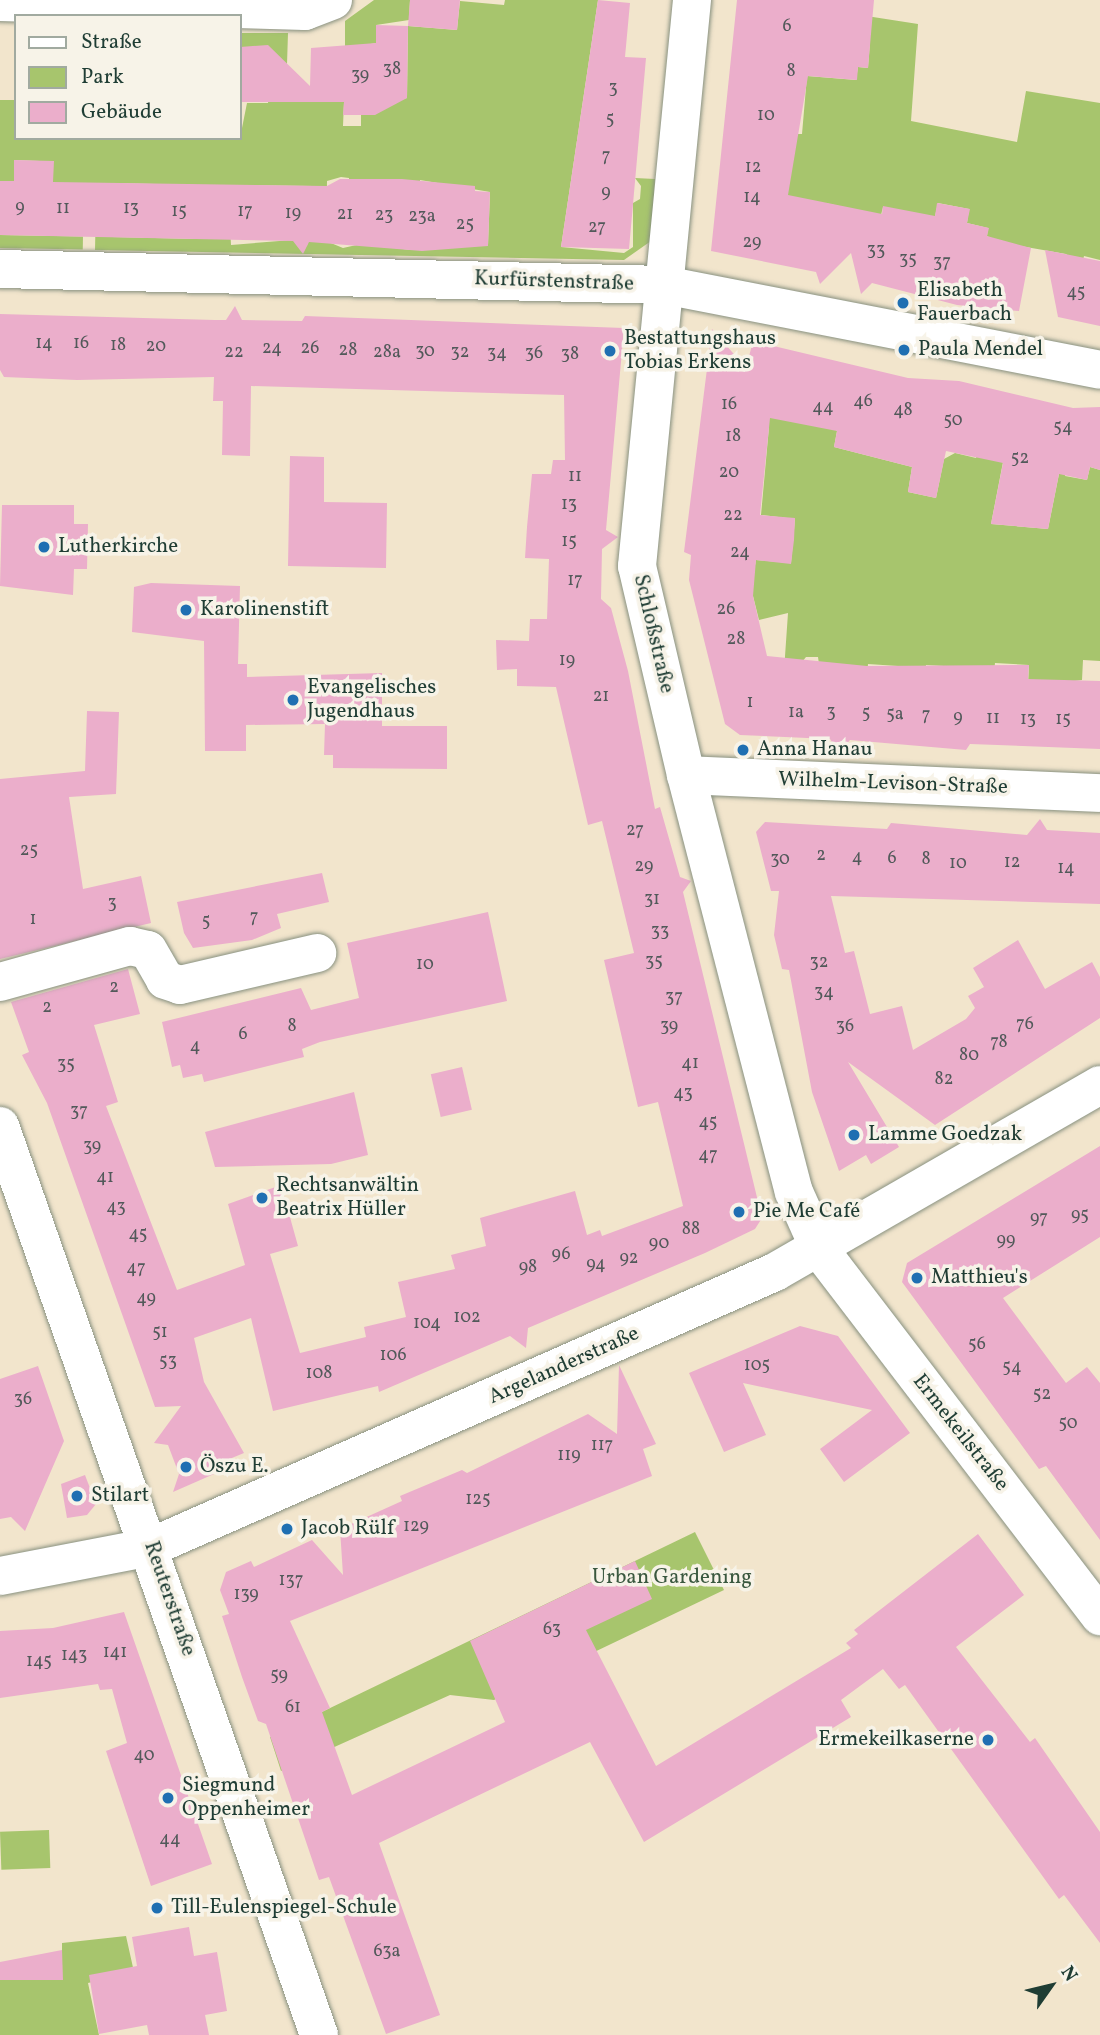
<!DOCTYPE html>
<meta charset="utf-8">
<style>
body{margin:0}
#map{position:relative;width:1100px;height:2035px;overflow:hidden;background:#f2e5cc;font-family:Vollkorn,serif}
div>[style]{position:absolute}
.green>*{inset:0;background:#a7c56d;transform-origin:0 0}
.building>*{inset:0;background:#ebaecb;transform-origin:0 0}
.roads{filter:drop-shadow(0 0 2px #889180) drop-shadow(0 0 2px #889180)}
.minor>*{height:38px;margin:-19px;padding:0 19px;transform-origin:19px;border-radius:19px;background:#fff}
.major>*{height:38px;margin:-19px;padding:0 19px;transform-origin:19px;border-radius:19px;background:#fff}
.dots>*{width:19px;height:19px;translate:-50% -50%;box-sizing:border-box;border:4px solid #f7f3e8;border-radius:50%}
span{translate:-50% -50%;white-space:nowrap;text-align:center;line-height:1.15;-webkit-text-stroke:7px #f7f3e8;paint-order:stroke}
.number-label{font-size:18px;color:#52595a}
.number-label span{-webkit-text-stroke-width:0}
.street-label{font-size:21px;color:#1f3d34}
.poi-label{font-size:21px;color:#1f3d34}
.left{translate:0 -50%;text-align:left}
.right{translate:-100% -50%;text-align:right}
.park-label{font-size:21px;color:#3a583f}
.legend{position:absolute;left:14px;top:14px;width:228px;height:126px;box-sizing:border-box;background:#f7f3e8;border:2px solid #a1aaa0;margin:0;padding:9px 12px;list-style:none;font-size:21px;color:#1f3d34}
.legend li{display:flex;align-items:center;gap:14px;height:35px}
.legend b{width:35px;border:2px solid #a1aaa0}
.north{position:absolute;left:1016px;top:1951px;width:70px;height:70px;-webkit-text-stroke:5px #f7f3e8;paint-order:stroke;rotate:56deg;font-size:19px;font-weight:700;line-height:28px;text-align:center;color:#1f3d34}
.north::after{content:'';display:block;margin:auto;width:24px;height:32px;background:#1f3d34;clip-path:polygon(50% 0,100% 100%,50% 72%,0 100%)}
</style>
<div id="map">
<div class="green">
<i style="clip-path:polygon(374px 0,410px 0,409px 20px,376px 25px,376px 43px,345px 49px,345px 21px)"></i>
<i style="clip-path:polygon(evenodd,505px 0,598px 0,561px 247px,624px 253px,633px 247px,633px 203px,640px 199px,641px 186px,635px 178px,655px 179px,651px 241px,624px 260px,95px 250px,96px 201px,40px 182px,40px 161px,14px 160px,14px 181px,0 181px,0 100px,16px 100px,16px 138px,240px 138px,247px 103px,268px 103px,273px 51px,240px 47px,240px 33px,288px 33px,286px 96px,344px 102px,343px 126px,361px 126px,361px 115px,374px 115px,375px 105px,407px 98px,408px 26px,457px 30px,460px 1px,504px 5px,505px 0,341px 177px,349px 178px,349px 188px,387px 179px,420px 190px,420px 180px,490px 192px,488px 245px,411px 250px,361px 244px,343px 248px,326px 241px,327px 181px,341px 177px,505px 0,112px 183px,198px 185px,197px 239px,112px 237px,112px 183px,505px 0,228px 185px,314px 186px,307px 246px,292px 240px,231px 245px,228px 185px)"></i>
<i style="clip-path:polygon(815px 8px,918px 24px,911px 121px,1017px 142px,1026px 91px,1100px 103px,1100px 260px,1084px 256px,1081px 268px,1066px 254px,997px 242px,987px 236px,988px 228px,967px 223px,969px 209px,938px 203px,933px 225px,883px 207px,881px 215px,825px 203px,783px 210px,793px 134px,802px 134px,807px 76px,856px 80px,858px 67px,868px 68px,870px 42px)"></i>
<i style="left:0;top:235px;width:83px;height:13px;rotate:1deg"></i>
<i style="clip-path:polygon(762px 370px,837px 431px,834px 447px,912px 467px,908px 492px,936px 498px,944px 459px,955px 453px,976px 458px,978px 451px,1003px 462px,991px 524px,1048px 529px,1059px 474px,1067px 466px,1065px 476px,1087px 480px,1090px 467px,1100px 470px,1100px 661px,1083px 660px,1082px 680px,1028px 687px,1029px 665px,995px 663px,993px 681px,962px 667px,926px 665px,925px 677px,897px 689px,898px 666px,868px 664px,866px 689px,819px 664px,818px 657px,806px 657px,783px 685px,788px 613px,759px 620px,751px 588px,756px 560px,791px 563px,795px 519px,761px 515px,769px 427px)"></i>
<i style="clip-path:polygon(695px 1532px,724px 1590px,494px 1700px,450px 1695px,281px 1771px,270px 1737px)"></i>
<i style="left:49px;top:1830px;width:38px;height:49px;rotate:88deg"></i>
<i style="clip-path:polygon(126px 1936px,134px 1972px,88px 1983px,99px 2035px,0 2035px,0 1980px,62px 1980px,62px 1943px)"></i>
</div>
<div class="building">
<i style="clip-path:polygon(410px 0,460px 0,457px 30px,408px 26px)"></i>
<i style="clip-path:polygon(598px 0,630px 3px,625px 57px,646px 58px,629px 249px,561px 247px)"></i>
<i style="clip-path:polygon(737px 0,874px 0,868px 68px,858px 67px,857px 80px,808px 76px,788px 195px,882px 214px,883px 206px,935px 216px,937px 203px,970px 209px,967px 223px,989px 228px,987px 236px,1031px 248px,1019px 311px,957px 305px,872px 283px,861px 294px,851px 253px,820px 284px,816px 272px,711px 251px)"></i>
<i style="clip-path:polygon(376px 25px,408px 26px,407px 98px,375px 115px,343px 115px,344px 102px,240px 102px,240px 47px,268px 45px,310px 86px,311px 48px,376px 43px)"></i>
<i style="clip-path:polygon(14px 160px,54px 161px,53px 182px,327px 186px,340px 179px,402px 179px,475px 186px,475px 191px,490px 192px,488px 246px,422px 251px,309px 242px,303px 254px,293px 241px,0 235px,0 181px,14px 181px)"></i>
<i style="clip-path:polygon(1045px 250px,1100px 261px,1100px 326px,1058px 317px)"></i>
<i style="clip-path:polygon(235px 306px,242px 320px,302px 321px,305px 316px,624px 328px,606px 530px,618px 537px,602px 549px,601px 599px,611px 608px,628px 671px,655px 809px,660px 807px,680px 877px,691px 881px,683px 892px,762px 1218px,755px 1229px,705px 1253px,528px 1328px,526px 1348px,510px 1336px,379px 1392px,378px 1386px,273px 1411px,251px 1318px,194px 1338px,204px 1382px,244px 1453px,227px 1460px,230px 1467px,173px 1492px,179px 1474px,168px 1445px,154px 1443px,181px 1406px,155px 1407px,47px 1103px,22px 1055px,29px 1052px,11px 1002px,128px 969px,140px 1014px,94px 1025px,118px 1102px,106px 1106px,177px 1290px,245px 1265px,228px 1204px,281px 1185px,298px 1246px,270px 1254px,300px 1353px,366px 1337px,364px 1327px,406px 1317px,398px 1282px,455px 1269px,451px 1255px,486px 1246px,480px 1218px,575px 1191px,587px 1235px,600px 1230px,602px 1236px,683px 1206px,658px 1102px,638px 1107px,604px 960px,634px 953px,602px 821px,588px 825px,556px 687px,517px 686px,517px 669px,497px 670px,496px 640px,529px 641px,530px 619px,547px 619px,549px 559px,525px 558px,527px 527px,532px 474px,551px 474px,553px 460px,565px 460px,564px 395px,251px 386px,250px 456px,222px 455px,223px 401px,213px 401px,214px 377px,77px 380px,4px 377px,0 370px,0 314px,215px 320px,226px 320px)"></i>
<i style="clip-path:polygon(712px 329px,746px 368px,753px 341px,908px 378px,959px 381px,1073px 408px,1100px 407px,1100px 470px,1090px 467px,1087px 480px,1059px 474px,1048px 529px,991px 524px,1003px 463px,946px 451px,936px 498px,908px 492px,912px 467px,834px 447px,837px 431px,770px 418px,760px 515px,795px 518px,794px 540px,791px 564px,756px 560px,753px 596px,767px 656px,867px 666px,1029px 665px,1028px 679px,1100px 681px,1100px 749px,970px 744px,966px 750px,850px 740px,839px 753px,830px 739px,740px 735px,725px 724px,689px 580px,691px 555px,684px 552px)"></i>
<i style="clip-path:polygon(290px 456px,324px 457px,324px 502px,387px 503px,386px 568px,288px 566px)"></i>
<i style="clip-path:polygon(2px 505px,74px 505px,74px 524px,88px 524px,87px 569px,74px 569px,73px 595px,0 586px)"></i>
<i style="clip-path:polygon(151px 583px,240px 586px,238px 664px,247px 664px,247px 677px,382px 673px,382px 726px,447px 726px,447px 769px,333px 768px,333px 755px,324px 755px,325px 724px,246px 725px,246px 751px,205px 751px,204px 641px,132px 632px,134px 587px)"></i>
<i style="clip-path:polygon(87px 711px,119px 712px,116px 794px,69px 797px,83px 889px,141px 876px,151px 923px,0 959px,0 779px,85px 771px)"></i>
<i style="clip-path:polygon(1040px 819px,1047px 830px,1100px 833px,1100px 904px,831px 896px,845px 953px,854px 951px,870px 1014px,902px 1006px,913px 1050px,966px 1019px,975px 1008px,968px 996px,984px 987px,973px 968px,1018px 940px,1045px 989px,1092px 962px,1100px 977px,1100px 1018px,935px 1125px,848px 1062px,899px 1147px,871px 1164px,866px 1155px,839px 1171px,812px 1092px,789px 970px,782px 969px,774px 935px,779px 891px,771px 891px,756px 832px,765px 822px,887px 829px,891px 823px,1027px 835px)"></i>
<i style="clip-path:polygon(322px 873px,329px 902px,277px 914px,281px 928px,252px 940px,193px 948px,184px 933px,177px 902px)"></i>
<i style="clip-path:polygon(488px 912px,507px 1001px,320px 1042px,302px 1049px,304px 1057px,204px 1082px,202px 1074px,183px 1078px,180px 1065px,172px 1067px,162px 1022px,301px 988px,311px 1010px,359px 998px,347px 943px)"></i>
<i style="left:462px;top:1067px;width:44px;height:32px;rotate:77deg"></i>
<i style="clip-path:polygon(354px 1092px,368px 1155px,331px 1164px,215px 1167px,205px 1132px)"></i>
<i style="clip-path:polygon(1100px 1146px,1100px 1237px,1003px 1298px,1066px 1383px,1087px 1367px,1100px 1383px,1100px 1540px,1046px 1466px,1039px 1469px,902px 1282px,907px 1263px)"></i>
<i style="clip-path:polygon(800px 1326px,838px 1336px,910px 1433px,844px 1482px,820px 1449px,872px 1410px,743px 1383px,766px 1435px,724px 1452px,689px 1373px)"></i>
<i style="clip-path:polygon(619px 1365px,656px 1444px,643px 1449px,652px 1476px,290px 1621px,330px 1708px,322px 1712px,352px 1795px,505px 1722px,470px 1641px,635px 1561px,652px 1599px,586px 1630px,656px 1766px,851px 1648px,846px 1643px,858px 1634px,854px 1630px,978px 1534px,1024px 1595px,956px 1647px,1030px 1742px,1035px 1738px,1100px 1832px,1100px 1943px,1064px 1895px,1059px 1899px,905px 1685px,899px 1689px,883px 1669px,841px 1700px,851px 1717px,644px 1842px,590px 1742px,379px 1843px,440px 2015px,386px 2034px,329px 1877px,319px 1880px,266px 1724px,258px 1721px,242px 1677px,222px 1616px,229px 1614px,220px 1590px,226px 1572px,251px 1561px,254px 1567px,312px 1540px,343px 1575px,340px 1529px,402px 1501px,400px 1496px,462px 1470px,467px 1473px,588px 1414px,617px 1434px)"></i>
<i style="clip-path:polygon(38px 1366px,64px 1441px,25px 1531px,11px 1517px,0 1519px,0 1379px)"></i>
<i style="clip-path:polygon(85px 1475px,96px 1504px,87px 1515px,67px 1518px,61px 1484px)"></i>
<i style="clip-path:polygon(124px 1612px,212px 1864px,151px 1886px,106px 1751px,127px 1743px,112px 1689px,100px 1690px,98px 1684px,0 1698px,0 1631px,53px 1628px)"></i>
<i style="clip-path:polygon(189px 1927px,194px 1956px,217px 1952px,227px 2011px,205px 2015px,209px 2035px,149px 2035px,147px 2025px,99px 2034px,89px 1975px,137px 1966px,132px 1937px)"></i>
<i style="clip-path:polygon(62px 1950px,63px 1980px,0 1980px,0 1962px)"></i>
</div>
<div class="roads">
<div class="minor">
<i style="left:692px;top:0;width:569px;rotate:95.55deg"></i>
<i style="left:637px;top:566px;width:215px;rotate:76.8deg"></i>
<i style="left:686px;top:775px;width:431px;rotate:75.5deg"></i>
<i style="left:794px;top:1192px;width:64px;rotate:65.9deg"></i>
<i style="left:820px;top:1250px;width:461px;rotate:52.6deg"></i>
<i style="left:0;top:2px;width:305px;rotate:1.7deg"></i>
<i style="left:305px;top:11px;width:30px;rotate:-21deg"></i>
<i style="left:0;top:269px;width:664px;rotate:1.38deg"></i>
<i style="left:664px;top:285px;width:444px;rotate:11deg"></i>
<i style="left:686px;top:775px;width:414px;rotate:2.5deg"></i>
<i style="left:0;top:982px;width:135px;rotate:-15.5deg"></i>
<i style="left:130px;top:946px;width:18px;rotate:13deg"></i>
<i style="left:148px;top:950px;width:34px;rotate:60deg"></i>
<i style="left:165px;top:980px;width:16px;rotate:18deg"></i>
<i style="left:180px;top:985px;width:141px;rotate:-13.1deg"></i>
<i style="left:0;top:1576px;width:154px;rotate:-10.9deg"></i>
<i style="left:151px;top:1547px;width:682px;rotate:-23.78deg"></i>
<i style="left:775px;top:1272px;width:375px;rotate:-29.9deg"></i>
</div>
<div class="major">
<i style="left:0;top:1126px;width:963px;rotate:70.66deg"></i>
</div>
</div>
<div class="dots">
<i style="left:903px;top:303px;background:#1f6fb2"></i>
<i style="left:904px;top:350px;background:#1f6fb2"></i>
<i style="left:610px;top:351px;background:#1f6fb2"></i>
<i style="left:44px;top:547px;background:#1f6fb2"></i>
<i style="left:186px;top:610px;background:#1f6fb2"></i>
<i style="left:293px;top:700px;background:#1f6fb2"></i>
<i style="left:743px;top:750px;background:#1f6fb2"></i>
<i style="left:854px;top:1135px;background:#1f6fb2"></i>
<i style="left:262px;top:1198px;background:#1f6fb2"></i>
<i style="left:739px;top:1212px;background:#1f6fb2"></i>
<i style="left:917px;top:1278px;background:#1f6fb2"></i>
<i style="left:186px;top:1467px;background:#1f6fb2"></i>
<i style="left:77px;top:1496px;background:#1f6fb2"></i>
<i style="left:287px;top:1529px;background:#1f6fb2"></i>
<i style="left:988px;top:1740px;background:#1f6fb2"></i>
<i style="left:168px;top:1798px;background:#1f6fb2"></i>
<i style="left:157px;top:1908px;background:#1f6fb2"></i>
</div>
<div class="number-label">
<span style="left:787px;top:27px">6</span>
<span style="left:392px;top:70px">38</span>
<span style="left:791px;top:72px">8</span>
<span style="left:360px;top:76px">39</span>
<span style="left:613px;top:89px">3</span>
<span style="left:766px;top:116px">10</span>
<span style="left:610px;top:120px">5</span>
<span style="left:606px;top:157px">7</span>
<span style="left:753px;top:168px">12</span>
<span style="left:606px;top:193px">9</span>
<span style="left:752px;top:198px">14</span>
<span style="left:20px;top:208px">9</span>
<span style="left:63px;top:209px">11</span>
<span style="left:131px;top:209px">13</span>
<span style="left:179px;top:212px">15</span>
<span style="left:245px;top:212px">17</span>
<span style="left:293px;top:214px">19</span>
<span style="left:345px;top:215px">21</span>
<span style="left:384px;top:216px">23</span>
<span style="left:422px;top:217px">23a</span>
<span style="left:465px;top:225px">25</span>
<span style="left:597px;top:228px">27</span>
<span style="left:752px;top:243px">29</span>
<span style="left:876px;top:251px">33</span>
<span style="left:908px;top:260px">35</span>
<span style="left:942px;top:263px">37</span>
<span style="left:1076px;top:293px">45</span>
<span style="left:44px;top:344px">14</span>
<span style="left:81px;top:344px">16</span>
<span style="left:118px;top:346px">18</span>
<span style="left:156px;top:347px">20</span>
<span style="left:272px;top:349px">24</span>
<span style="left:310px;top:349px">26</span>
<span style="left:348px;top:351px">28</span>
<span style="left:425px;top:352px">30</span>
<span style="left:234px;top:353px">22</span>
<span style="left:387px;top:353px">28a</span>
<span style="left:460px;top:353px">32</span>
<span style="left:497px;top:354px">34</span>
<span style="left:534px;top:354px">36</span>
<span style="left:570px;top:355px">38</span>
<span style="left:863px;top:402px">46</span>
<span style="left:729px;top:405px">16</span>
<span style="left:823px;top:408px">44</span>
<span style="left:903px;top:411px">48</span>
<span style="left:953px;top:421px">50</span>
<span style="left:1063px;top:428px">54</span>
<span style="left:733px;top:437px">18</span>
<span style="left:1020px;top:459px">52</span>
<span style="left:729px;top:473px">20</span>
<span style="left:575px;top:477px">11</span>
<span style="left:569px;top:505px">13</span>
<span style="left:733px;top:516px">22</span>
<span style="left:569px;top:542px">15</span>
<span style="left:740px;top:553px">24</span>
<span style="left:575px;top:581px">17</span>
<span style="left:726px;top:610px">26</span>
<span style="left:736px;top:640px">28</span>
<span style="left:567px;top:661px">19</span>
<span style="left:601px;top:697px">21</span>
<span style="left:750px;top:703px">1</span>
<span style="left:796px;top:713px">1a</span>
<span style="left:831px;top:713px">3</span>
<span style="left:866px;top:714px">5</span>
<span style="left:895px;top:715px">5a</span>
<span style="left:926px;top:716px">7</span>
<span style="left:958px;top:718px">9</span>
<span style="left:993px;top:719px">11</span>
<span style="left:1028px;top:720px">13</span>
<span style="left:1063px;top:720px">15</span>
<span style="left:635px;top:831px">27</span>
<span style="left:29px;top:851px">25</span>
<span style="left:821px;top:856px">2</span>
<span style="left:857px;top:858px">4</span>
<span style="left:892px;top:859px">6</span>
<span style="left:780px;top:860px">30</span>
<span style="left:926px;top:860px">8</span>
<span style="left:1012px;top:863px">12</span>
<span style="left:958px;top:864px">10</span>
<span style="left:644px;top:867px">29</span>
<span style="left:1066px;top:869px">14</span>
<span style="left:652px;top:900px">31</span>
<span style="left:112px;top:904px">3</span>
<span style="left:254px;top:918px">7</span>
<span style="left:33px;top:920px">1</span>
<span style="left:206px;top:922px">5</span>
<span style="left:660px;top:932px">33</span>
<span style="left:654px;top:962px">35</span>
<span style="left:819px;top:963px">32</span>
<span style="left:425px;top:965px">10</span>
<span style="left:114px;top:988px">2</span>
<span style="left:824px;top:993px">34</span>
<span style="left:674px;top:998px">37</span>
<span style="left:47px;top:1008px">2</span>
<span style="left:1025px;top:1025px">76</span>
<span style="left:292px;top:1027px">8</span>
<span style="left:669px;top:1027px">39</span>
<span style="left:845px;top:1027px">36</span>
<span style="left:243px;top:1035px">6</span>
<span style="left:999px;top:1043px">78</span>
<span style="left:195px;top:1047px">4</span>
<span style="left:969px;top:1056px">80</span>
<span style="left:690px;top:1064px">41</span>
<span style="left:66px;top:1065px">35</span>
<span style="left:944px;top:1080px">82</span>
<span style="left:683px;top:1094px">43</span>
<span style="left:79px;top:1112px">37</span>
<span style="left:708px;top:1123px">45</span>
<span style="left:92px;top:1147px">39</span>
<span style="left:708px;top:1156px">47</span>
<span style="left:105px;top:1178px">41</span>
<span style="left:116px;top:1208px">43</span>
<span style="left:1080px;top:1216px">95</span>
<span style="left:1039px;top:1219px">97</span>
<span style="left:691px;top:1230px">88</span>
<span style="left:138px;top:1235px">45</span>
<span style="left:1006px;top:1241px">99</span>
<span style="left:659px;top:1244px">90</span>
<span style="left:561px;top:1255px">96</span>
<span style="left:629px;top:1259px">92</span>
<span style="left:596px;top:1265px">94</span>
<span style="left:528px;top:1268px">98</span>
<span style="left:136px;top:1269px">47</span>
<span style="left:146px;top:1299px">49</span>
<span style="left:467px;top:1318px">102</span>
<span style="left:427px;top:1324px">104</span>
<span style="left:160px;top:1333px">51</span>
<span style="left:977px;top:1345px">56</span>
<span style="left:393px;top:1356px">106</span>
<span style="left:168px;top:1362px">53</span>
<span style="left:757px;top:1366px">105</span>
<span style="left:1012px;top:1368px">54</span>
<span style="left:319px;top:1374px">108</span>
<span style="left:1042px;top:1395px">52</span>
<span style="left:23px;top:1400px">36</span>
<span style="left:1068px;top:1424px">50</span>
<span style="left:602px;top:1446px">117</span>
<span style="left:569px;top:1456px">119</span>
<span style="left:478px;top:1500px">125</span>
<span style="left:416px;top:1527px">129</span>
<span style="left:291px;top:1581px">137</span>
<span style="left:246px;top:1595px">139</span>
<span style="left:552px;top:1630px">63</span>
<span style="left:115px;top:1653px">141</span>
<span style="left:74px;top:1656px">143</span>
<span style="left:39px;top:1662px">145</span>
<span style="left:279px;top:1676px">59</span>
<span style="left:293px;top:1708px">61</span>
<span style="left:144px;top:1756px">40</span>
<span style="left:170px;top:1840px">44</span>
<span style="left:387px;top:1952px">63a</span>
</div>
<div class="street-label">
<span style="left:554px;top:282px;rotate:2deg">Kurfürstenstraße</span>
<span style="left:653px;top:634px;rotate:77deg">Schloßstraße</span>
<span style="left:893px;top:784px;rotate:2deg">Wilhelm-Levison-Straße</span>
<span style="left:564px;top:1366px;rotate:-24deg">Argelanderstraße</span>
<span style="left:960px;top:1433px;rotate:52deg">Ermekeilstraße</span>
<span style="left:169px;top:1599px;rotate:71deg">Reuterstraße</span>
</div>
<div class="poi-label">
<span class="left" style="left:917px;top:303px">Elisabeth<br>Fauerbach</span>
<span class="left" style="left:624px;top:351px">Bestattungshaus<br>Tobias Erkens</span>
<span class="left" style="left:918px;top:350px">Paula Mendel</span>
<span class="left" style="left:58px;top:547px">Lutherkirche</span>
<span class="left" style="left:200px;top:610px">Karolinenstift</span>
<span class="left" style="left:307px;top:700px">Evangelisches<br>Jugendhaus</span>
<span class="left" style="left:757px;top:750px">Anna Hanau</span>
<span class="left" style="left:868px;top:1135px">Lamme Goedzak</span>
<span class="left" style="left:276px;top:1198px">Rechtsanwältin<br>Beatrix Hüller</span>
<span class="left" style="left:753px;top:1212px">Pie Me Café</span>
<span class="left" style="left:931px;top:1278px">Matthieu's</span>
<span class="left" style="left:200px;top:1467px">Öszu E.</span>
<span class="left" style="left:91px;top:1496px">Stilart</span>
<span class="left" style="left:301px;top:1529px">Jacob Rülf</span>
<span class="right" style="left:974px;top:1740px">Ermekeilkaserne</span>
<span class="left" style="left:182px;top:1798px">Siegmund<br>Oppenheimer</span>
<span class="left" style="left:171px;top:1908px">Till-Eulenspiegel-Schule</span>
</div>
<div class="park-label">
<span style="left:672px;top:1578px">Urban Gardening</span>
</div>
<ul class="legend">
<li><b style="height:9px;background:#fff"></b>Straße</li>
<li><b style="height:19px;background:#a7c56d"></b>Park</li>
<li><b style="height:19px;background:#ebaecb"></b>Gebäude</li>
</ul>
<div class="north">N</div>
</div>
